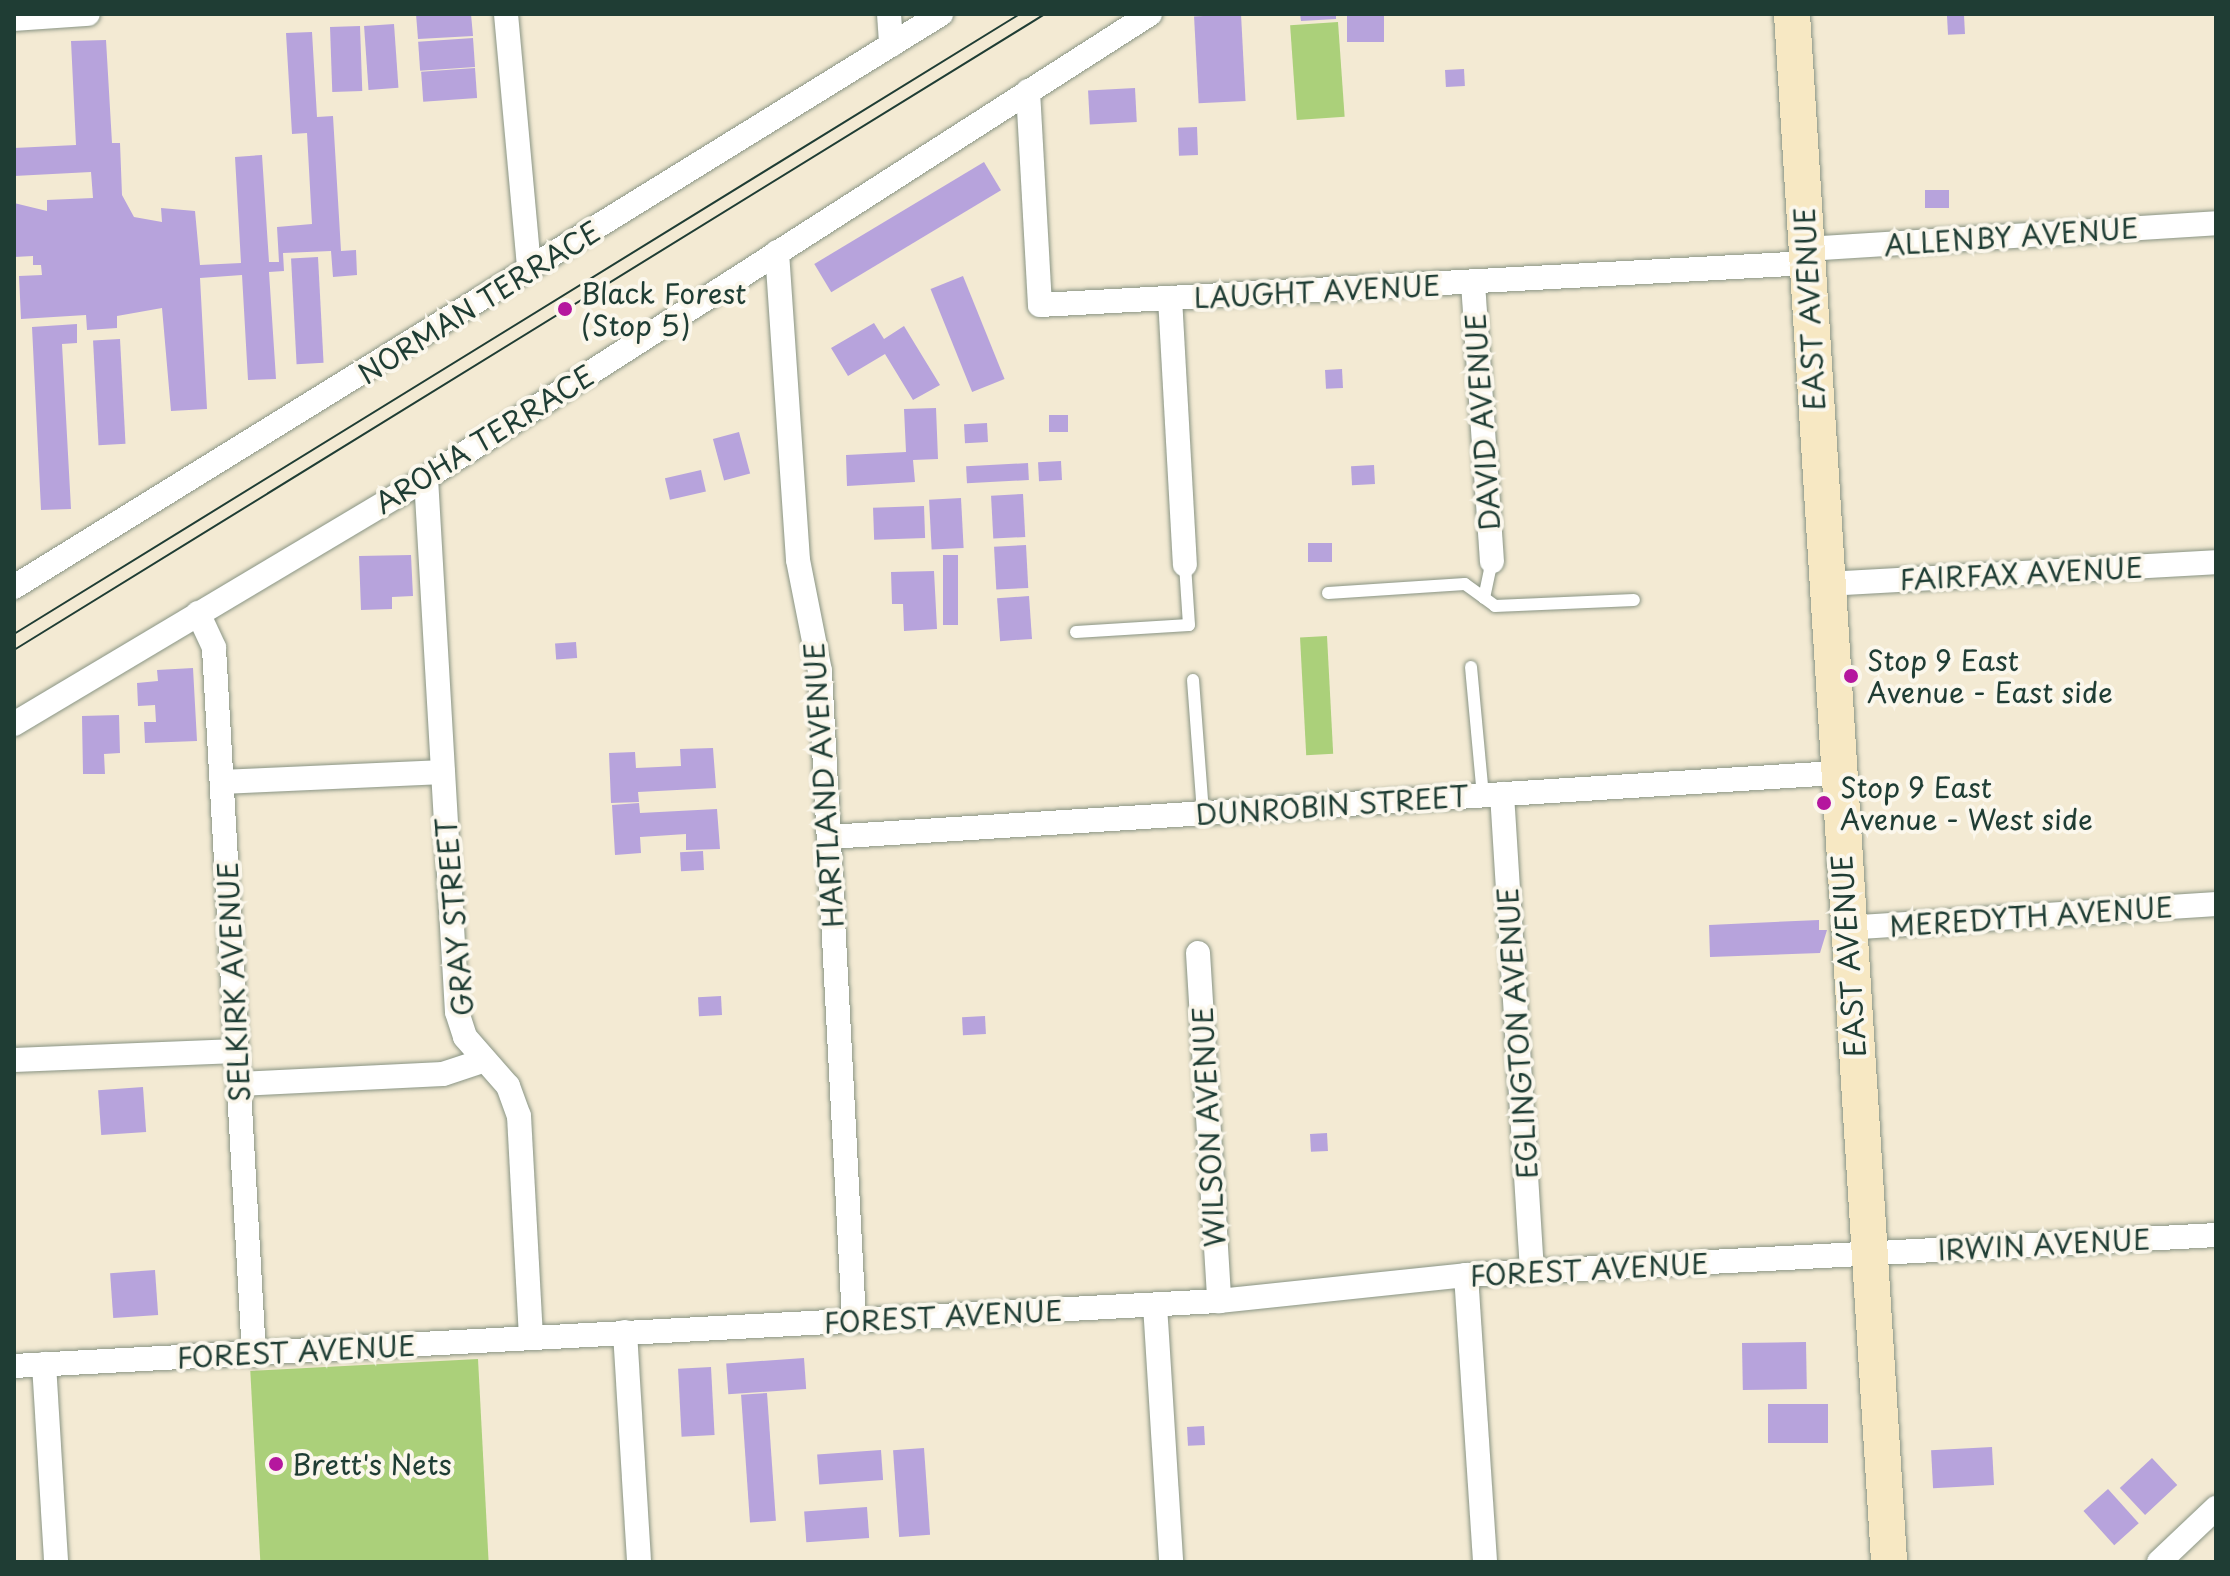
<!DOCTYPE html>
<style>
body{margin:0}
#map{position:relative;width:2230px;height:1576px;overflow:hidden;background:#f3ead3;font-family:"Playpen Sans",sans-serif}
div>[style]{position:absolute}
.green>*{inset:0;background:#abd07a;transform-origin:0 0}
.building>*{inset:0;background:#b7a3dc;transform-origin:0 0}
.roads{filter:drop-shadow(0 0 2px #899484) drop-shadow(0 0 2px #899484)}
.lane>*{height:12px;margin:-6px;padding:0 6px;transform-origin:6px;border-radius:6px;background:#fff}
.street>*{height:24px;margin:-12px;padding:0 12px;transform-origin:12px;border-radius:12px;background:#fff}
.secondary>*{height:36px;margin:-18px;padding:0 18px;transform-origin:18px;border-radius:18px;background:#f7e8c3}
.tram>*{height:2px;margin:-1px;padding:0 1px;transform-origin:1px;border-radius:1px;background:#1f3d34}
.dots>*{width:22px;height:22px;translate:-50% -50%;box-sizing:border-box;border:4px solid #fbf7ec;border-radius:50%}
span{translate:-50% -50%;white-space:nowrap;text-align:center;line-height:1.15;-webkit-text-stroke:8px #fbf7ec;paint-order:stroke}
.street-label{font-size:28px;color:#1f3d34}
.poi-label{font-size:28px;color:#1f3d34}
.left{translate:0 -50%;text-align:left}
.frame{position:absolute;inset:0;border:16px solid #1f3d34;pointer-events:none}
</style>
<div id="map">
<div class="green">
<i style="left:1338px;top:22px;width:95px;height:48px;rotate:86deg"></i>
<i style="left:1327px;top:636px;width:118px;height:27px;rotate:87deg"></i>
<i style="left:478px;top:1359px;width:203px;height:228px;rotate:87deg"></i>
</div>
<div class="building">
<i style="clip-path:polygon(416px 14px,471px 14px,473px 36px,418px 39px)"></i>
<i style="left:1241px;top:14px;width:87px;height:47px;rotate:87deg"></i>
<i style="clip-path:polygon(1300px 14px,1336px 14px,1336px 19px,1301px 21px)"></i>
<i style="left:1347px;top:14px;width:37px;height:28px"></i>
<i style="left:1964px;top:15px;width:19px;height:17px;rotate:87deg"></i>
<i style="left:394px;top:24px;width:64px;height:30px;rotate:86deg"></i>
<i style="left:360px;top:26px;width:65px;height:30px;rotate:88deg"></i>
<i style="clip-path:polygon(312px 32px,317px 117px,333px 116px,341px 251px,356px 250px,357px 275px,333px 277px,331px 251px,283px 253px,284px 271px,269px 272px,276px 379px,248px 380px,242px 275px,200px 278px,207px 409px,171px 411px,162px 308px,117px 316px,117px 328px,87px 330px,86px 315px,21px 319px,19px 276px,42px 275px,41px 265px,33px 265px,33px 256px,14px 257px,14px 203px,47px 211px,47px 200px,93px 198px,91px 172px,14px 176px,14px 148px,76px 145px,71px 41px,106px 40px,112px 143px,120px 143px,122px 195px,134px 217px,162px 222px,161px 208px,195px 211px,200px 265px,241px 263px,235px 157px,262px 155px,269px 262px,279px 262px,277px 227px,312px 224px,307px 133px,292px 134px,286px 33px)"></i>
<i style="left:473px;top:38px;width:29px;height:55px;rotate:86deg"></i>
<i style="left:475px;top:68px;width:30px;height:54px;rotate:86deg"></i>
<i style="left:1464px;top:69px;width:17px;height:19px;rotate:87deg"></i>
<i style="left:1135px;top:88px;width:34px;height:47px;rotate:87deg"></i>
<i style="left:1197px;top:127px;width:28px;height:19px;rotate:88deg"></i>
<i style="left:984px;top:162px;width:33px;height:198px;rotate:59deg"></i>
<i style="left:1949px;top:190px;width:18px;height:24px;rotate:90deg"></i>
<i style="left:318px;top:257px;width:106px;height:27px;rotate:87deg"></i>
<i style="left:963px;top:276px;width:111px;height:35px;rotate:68deg"></i>
<i style="clip-path:polygon(874px 323px,884px 339px,904px 326px,940px 385px,913px 400px,885px 354px,848px 376px,831px 348px)"></i>
<i style="clip-path:polygon(77px 324px,77px 343px,62px 344px,71px 509px,41px 510px,32px 327px)"></i>
<i style="left:120px;top:339px;width:105px;height:27px;rotate:87deg"></i>
<i style="left:1342px;top:369px;width:19px;height:17px;rotate:87deg"></i>
<i style="clip-path:polygon(936px 408px,938px 459px,913px 460px,915px 482px,847px 486px,846px 455px,906px 452px,904px 409px)"></i>
<i style="left:1068px;top:415px;width:17px;height:19px;rotate:90deg"></i>
<i style="left:987px;top:423px;width:19px;height:23px;rotate:87deg"></i>
<i style="left:739px;top:432px;width:43px;height:27px;rotate:75deg"></i>
<i style="left:1061px;top:461px;width:19px;height:23px;rotate:87deg"></i>
<i style="left:1028px;top:463px;width:17px;height:62px;rotate:87deg"></i>
<i style="left:1374px;top:465px;width:19px;height:23px;rotate:87deg"></i>
<i style="left:701px;top:470px;width:22px;height:37px;rotate:77deg"></i>
<i style="left:1023px;top:494px;width:43px;height:32px;rotate:87deg"></i>
<i style="left:961px;top:498px;width:50px;height:32px;rotate:87deg"></i>
<i style="left:924px;top:506px;width:32px;height:51px;rotate:88deg"></i>
<i style="left:1308px;top:543px;width:24px;height:19px"></i>
<i style="left:1026px;top:545px;width:43px;height:32px;rotate:87deg"></i>
<i style="clip-path:polygon(411px 555px,413px 596px,392px 597px,392px 609px,361px 610px,359px 556px)"></i>
<i style="left:943px;top:555px;width:15px;height:70px"></i>
<i style="clip-path:polygon(934px 571px,937px 629px,904px 631px,903px 604px,892px 604px,891px 572px)"></i>
<i style="left:1029px;top:596px;width:43px;height:32px;rotate:86deg"></i>
<i style="left:576px;top:642px;width:16px;height:21px;rotate:86deg"></i>
<i style="clip-path:polygon(193px 668px,197px 741px,145px 743px,144px 722px,156px 722px,155px 705px,138px 706px,137px 683px,158px 681px,157px 670px)"></i>
<i style="clip-path:polygon(119px 715px,120px 753px,104px 754px,105px 774px,83px 774px,82px 716px)"></i>
<i style="clip-path:polygon(713px 748px,716px 788px,638px 792px,639px 802px,611px 803px,609px 753px,635px 752px,636px 768px,681px 766px,680px 749px)"></i>
<i style="clip-path:polygon(639px 803px,640px 813px,717px 809px,720px 849px,686px 850px,686px 834px,640px 837px,641px 853px,615px 855px,612px 805px)"></i>
<i style="left:703px;top:851px;width:19px;height:23px;rotate:87deg"></i>
<i style="clip-path:polygon(1819px 920px,1819px 930px,1827px 930px,1820px 953px,1710px 957px,1709px 925px)"></i>
<i style="left:721px;top:996px;width:19px;height:23px;rotate:87deg"></i>
<i style="left:985px;top:1016px;width:18px;height:23px;rotate:87deg"></i>
<i style="left:143px;top:1087px;width:45px;height:45px;rotate:86deg"></i>
<i style="left:1327px;top:1133px;width:18px;height:17px;rotate:87deg"></i>
<i style="left:155px;top:1270px;width:45px;height:45px;rotate:86deg"></i>
<i style="left:1806px;top:1342px;width:47px;height:64px;rotate:89deg"></i>
<i style="left:804px;top:1358px;width:31px;height:78px;rotate:86deg"></i>
<i style="left:711px;top:1367px;width:68px;height:33px;rotate:87deg"></i>
<i style="left:767px;top:1393px;width:128px;height:26px;rotate:86deg"></i>
<i style="left:1828px;top:1404px;width:39px;height:60px;rotate:90deg"></i>
<i style="left:1204px;top:1426px;width:19px;height:17px;rotate:87deg"></i>
<i style="left:1992px;top:1447px;width:38px;height:61px;rotate:87deg"></i>
<i style="left:924px;top:1448px;width:87px;height:31px;rotate:86deg"></i>
<i style="left:881px;top:1450px;width:30px;height:64px;rotate:86deg"></i>
<i style="left:2152px;top:1458px;width:37px;height:44px;rotate:47deg"></i>
<i style="left:2108px;top:1489px;width:46px;height:33px;rotate:48deg"></i>
<i style="left:867px;top:1507px;width:31px;height:63px;rotate:86deg"></i>
</div>
<div class="roads">
<div class="lane">
<i style="left:1328px;top:593px;width:137px;rotate:-3.8deg"></i>
<i style="left:1465px;top:584px;width:37px;rotate:36deg"></i>
<i style="left:1495px;top:606px;width:139px;rotate:-2.5deg"></i>
<i style="left:1484px;top:598px;width:38px;rotate:-78deg"></i>
<i style="left:1076px;top:632px;width:113px;rotate:-3.5deg"></i>
<i style="left:1189px;top:625px;width:60px;rotate:-93.8deg"></i>
<i style="left:1471px;top:667px;width:130px;rotate:84.7deg"></i>
<i style="left:1193px;top:680px;width:133px;rotate:85.7deg"></i>
</div>
<div class="street">
<i style="left:506px;top:14px;width:255px;rotate:84.8deg"></i>
<i style="left:889px;top:14px;width:31px;rotate:86deg"></i>
<i style="left:14px;top:19px;width:74px;rotate:-3.9deg"></i>
<i style="left:1028px;top:91px;width:214px;rotate:86.8deg"></i>
<i style="left:1040px;top:305px;width:768px;rotate:-3.13deg"></i>
<i style="left:1806px;top:249px;width:411px;rotate:-3.6deg"></i>
<i style="left:777px;top:252px;width:309px;rotate:86.1deg"></i>
<i style="left:798px;top:560px;width:113px;rotate:78.8deg"></i>
<i style="left:820px;top:671px;width:650px;rotate:87deg"></i>
<i style="left:1473px;top:283px;width:279px;rotate:86.1deg"></i>
<i style="left:1170px;top:298px;width:267px;rotate:86.8deg"></i>
<i style="left:426px;top:478px;width:535px;rotate:86.68deg"></i>
<i style="left:457px;top:1012px;width:26px;rotate:72deg"></i>
<i style="left:465px;top:1037px;width:65px;rotate:48.7deg"></i>
<i style="left:508px;top:1086px;width:32px;rotate:70deg"></i>
<i style="left:519px;top:1116px;width:222px;rotate:86.9deg"></i>
<i style="left:1825px;top:584px;width:392px;rotate:-3.2deg"></i>
<i style="left:14px;top:587px;width:1090px;rotate:-31.72deg"></i>
<i style="left:198px;top:613px;width:38px;rotate:65deg"></i>
<i style="left:214px;top:648px;width:708px;rotate:86.76deg"></i>
<i style="left:14px;top:724px;width:480px;rotate:-30.8deg"></i>
<i style="left:426px;top:478px;width:860px;rotate:-32.66deg"></i>
<i style="left:222px;top:782px;width:221px;rotate:-2.6deg"></i>
<i style="left:1502px;top:794px;width:479px;rotate:86.4deg"></i>
<i style="left:829px;top:837px;width:1009px;rotate:-3.64deg"></i>
<i style="left:1845px;top:928px;width:372px;rotate:-3.7deg"></i>
<i style="left:1198px;top:953px;width:349px;rotate:86.5deg"></i>
<i style="left:14px;top:1060px;width:223px;rotate:-2.3deg"></i>
<i style="left:239px;top:1084px;width:204px;rotate:-2.8deg"></i>
<i style="left:443px;top:1074px;width:41px;rotate:-18.4deg"></i>
<i style="left:1466px;top:1275px;width:288px;rotate:86.2deg"></i>
<i style="left:1155px;top:1305px;width:257px;rotate:86.4deg"></i>
<i style="left:625px;top:1332px;width:230px;rotate:86.5deg"></i>
<i style="left:44px;top:1364px;width:198px;rotate:86.5deg"></i>
<i style="left:14px;top:1366px;width:1207px;rotate:-3.09deg"></i>
<i style="left:1219px;top:1301px;width:248px;rotate:-6deg"></i>
<i style="left:1466px;top:1275px;width:751px;rotate:-3.05deg"></i>
<i style="left:2159px;top:1562px;width:79px;rotate:-43.5deg"></i>
</div>
<div class="secondary">
<i style="left:1792px;top:14px;width:1551px;rotate:86.41deg"></i>
</div>
</div>
<div class="tram">
<i style="left:14px;top:634px;width:1182px;rotate:-31.65deg"></i>
<i style="left:14px;top:650px;width:1211px;rotate:-31.67deg"></i>
</div>
<div class="dots">
<i style="left:565px;top:309px;background:#b5179e"></i>
<i style="left:1851px;top:676px;background:#b5179e"></i>
<i style="left:1824px;top:803px;background:#b5179e"></i>
<i style="left:276px;top:1464px;background:#b5179e"></i>
</div>
<div class="street-label">
<span style="left:2011px;top:236px;rotate:-4deg">ALLENBY AVENUE</span>
<span style="left:1317px;top:291px;rotate:-3deg">LAUGHT AVENUE</span>
<span style="left:479px;top:302px;rotate:-32deg">NORMAN TERRACE</span>
<span style="left:1809px;top:309px;rotate:-93deg">EAST AVENUE</span>
<span style="left:1482px;top:422px;rotate:-94deg">DAVID AVENUE</span>
<span style="left:484px;top:439px;rotate:-32deg">AROHA TERRACE</span>
<span style="left:2021px;top:573px;rotate:-3deg">FAIRFAX AVENUE</span>
<span style="left:823px;top:785px;rotate:-94deg">HARTLAND AVENUE</span>
<span style="left:1332px;top:805px;rotate:-4deg">DUNROBIN STREET</span>
<span style="left:2031px;top:916px;rotate:-4deg">MEREDYTH AVENUE</span>
<span style="left:454px;top:917px;rotate:-95deg">GRAY STREET</span>
<span style="left:1848px;top:956px;rotate:-94deg">EAST AVENUE</span>
<span style="left:233px;top:982px;rotate:-93deg">SELKIRK AVENUE</span>
<span style="left:1517px;top:1033px;rotate:-94deg">EGLINGTON AVENUE</span>
<span style="left:1208px;top:1127px;rotate:-93deg">WILSON AVENUE</span>
<span style="left:2044px;top:1244px;rotate:-3deg">IRWIN AVENUE</span>
<span style="left:1589px;top:1269px;rotate:-3deg">FOREST AVENUE</span>
<span style="left:943px;top:1316px;rotate:-3deg">FOREST AVENUE</span>
<span style="left:296px;top:1351px;rotate:-3deg">FOREST AVENUE</span>
</div>
<div class="poi-label">
<span class="left" style="left:581px;top:309px">Black Forest<br>(Stop 5)</span>
<span class="left" style="left:1867px;top:676px">Stop 9 East<br>Avenue - East side</span>
<span class="left" style="left:1840px;top:803px">Stop 9 East<br>Avenue - West side</span>
<span class="left" style="left:292px;top:1464px">Brett's Nets</span>
</div>
<div class="frame"></div>
</div>
